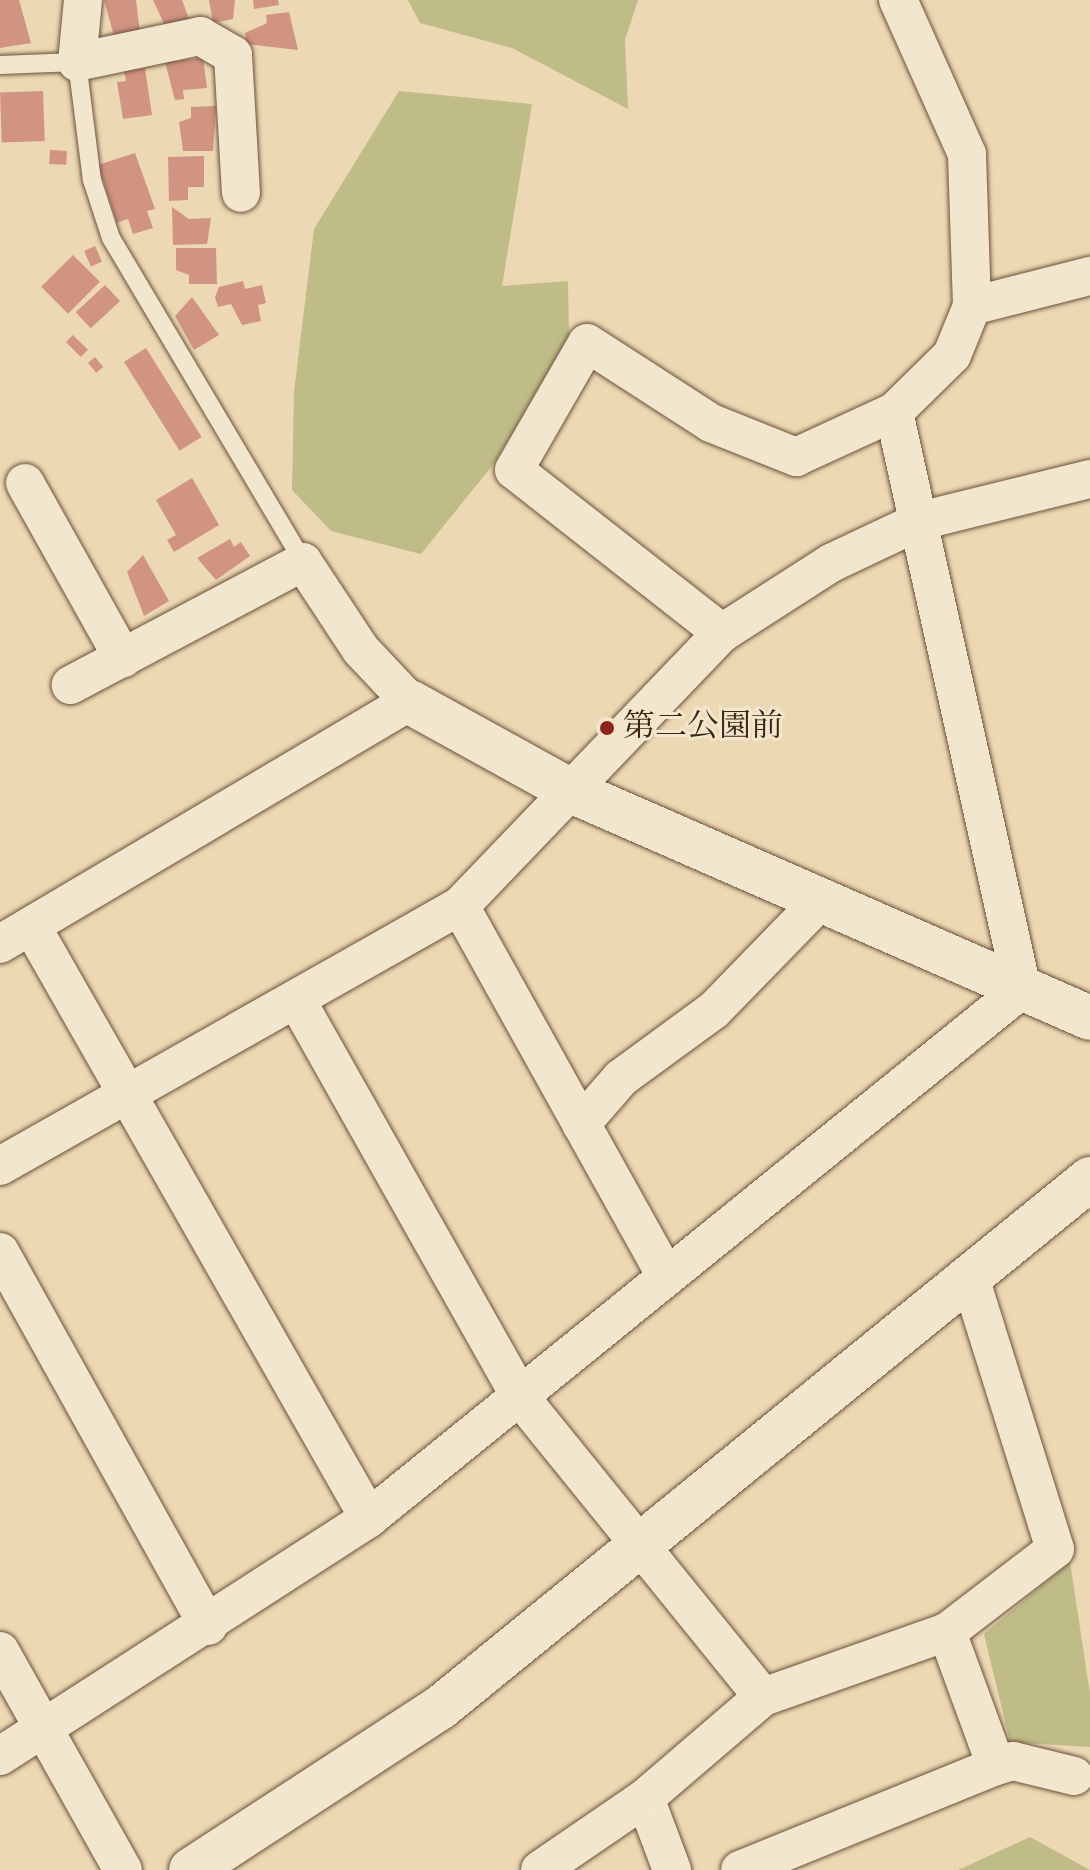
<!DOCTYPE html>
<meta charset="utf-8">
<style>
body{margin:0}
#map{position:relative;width:1090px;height:1870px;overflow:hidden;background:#ecd8b3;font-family:Vollkorn,"Noto Serif JP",serif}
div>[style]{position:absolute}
.green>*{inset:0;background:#bfbc88}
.building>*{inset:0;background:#d19382;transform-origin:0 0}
.roads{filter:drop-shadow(0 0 2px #6b513b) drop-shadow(0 0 2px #6b513b)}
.lane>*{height:18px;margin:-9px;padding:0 9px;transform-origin:9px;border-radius:9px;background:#f3e6ce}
.street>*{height:38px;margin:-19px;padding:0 19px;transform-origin:19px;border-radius:19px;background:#f3e6ce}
.secondary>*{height:44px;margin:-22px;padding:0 22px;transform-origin:22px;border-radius:22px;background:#f3e6ce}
.dots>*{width:22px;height:22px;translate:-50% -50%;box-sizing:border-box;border:4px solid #f3e6ce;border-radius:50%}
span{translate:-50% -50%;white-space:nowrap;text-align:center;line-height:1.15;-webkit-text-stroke:6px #f3e6ce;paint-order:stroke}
.poi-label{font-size:32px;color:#402413}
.left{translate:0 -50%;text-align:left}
</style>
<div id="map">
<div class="green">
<i style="clip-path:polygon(408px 0,638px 0,625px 40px,628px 109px,512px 48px,420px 23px)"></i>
<i style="clip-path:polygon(399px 91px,532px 104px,502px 286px,568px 281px,569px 335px,495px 462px,421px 554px,331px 531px,292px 490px,294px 392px,314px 229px)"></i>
<i style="clip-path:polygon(1070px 1562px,1090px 1694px,1090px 1747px,1010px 1742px,984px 1634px)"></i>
<i style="clip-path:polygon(1030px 1837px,1090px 1870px,958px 1870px)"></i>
</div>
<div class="building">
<i style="clip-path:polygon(0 0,19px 0,31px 43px,0 48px)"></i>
<i style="clip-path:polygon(104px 0,136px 0,140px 33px,114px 36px)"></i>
<i style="clip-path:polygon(153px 0,182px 0,191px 24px,166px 28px)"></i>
<i style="clip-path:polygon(209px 0,235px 0,233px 19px,213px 23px)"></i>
<i style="clip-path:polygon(253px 0,278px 0,279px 5px,254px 9px)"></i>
<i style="clip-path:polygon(289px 12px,298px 50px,246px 44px,245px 33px,267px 23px,266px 15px)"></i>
<i style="clip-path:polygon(203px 58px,207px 88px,183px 90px,184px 99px,175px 100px,165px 62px)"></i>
<i style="clip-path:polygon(145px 68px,152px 115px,123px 119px,117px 82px,126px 81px,124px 71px)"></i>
<i style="left:43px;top:91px;width:50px;height:43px;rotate:88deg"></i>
<i style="clip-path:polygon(216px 106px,213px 151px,183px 151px,179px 122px,191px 118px,191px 107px)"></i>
<i style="left:50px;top:150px;width:17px;height:14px;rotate:3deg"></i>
<i style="clip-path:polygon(135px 153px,155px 209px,147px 211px,153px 228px,133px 234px,128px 219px,117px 223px,98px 165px)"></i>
<i style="clip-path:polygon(204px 156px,204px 187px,188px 187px,188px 200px,169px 201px,168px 157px)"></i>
<i style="clip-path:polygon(172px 207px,189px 219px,211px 218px,207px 244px,173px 245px)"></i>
<i style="left:95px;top:246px;width:17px;height:12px;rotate:66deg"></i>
<i style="clip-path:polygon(176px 248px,216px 248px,217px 284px,189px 284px,189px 275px,176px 270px)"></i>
<i style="left:73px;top:255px;width:38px;height:45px;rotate:45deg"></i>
<i style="clip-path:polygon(243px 281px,245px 289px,262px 285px,266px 303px,258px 305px,261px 321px,242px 325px,231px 304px,218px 307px,215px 297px,219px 287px)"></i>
<i style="left:105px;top:285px;width:22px;height:40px;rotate:47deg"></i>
<i style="clip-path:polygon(192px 297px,219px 335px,194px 350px,175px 316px)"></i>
<i style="left:73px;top:335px;width:21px;height:10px;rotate:45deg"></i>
<i style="left:146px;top:348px;width:105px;height:26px;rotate:58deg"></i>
<i style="left:95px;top:357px;width:13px;height:9px;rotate:51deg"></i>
<i style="clip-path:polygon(192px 478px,219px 525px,174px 552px,167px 540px,176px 535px,156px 500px)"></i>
<i style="clip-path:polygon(230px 539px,234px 547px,241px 542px,250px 556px,216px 580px,197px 558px)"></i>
<i style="clip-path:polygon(143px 555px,169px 601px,144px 616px,127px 572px)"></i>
</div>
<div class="roads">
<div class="lane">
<i style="left:0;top:65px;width:77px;rotate:-2.2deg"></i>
<i style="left:77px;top:62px;width:119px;rotate:82.8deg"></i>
<i style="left:92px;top:180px;width:61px;rotate:71.9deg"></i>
<i style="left:111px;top:238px;width:377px;rotate:59.3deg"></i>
</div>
<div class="street">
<i style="left:83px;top:0;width:62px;rotate:95.5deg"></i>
<i style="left:77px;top:62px;width:126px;rotate:-11.9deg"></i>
<i style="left:200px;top:36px;width:38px;rotate:30deg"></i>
<i style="left:233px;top:55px;width:138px;rotate:86.7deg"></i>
<i style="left:972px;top:306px;width:122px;rotate:-14.3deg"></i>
<i style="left:25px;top:483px;width:201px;rotate:60.8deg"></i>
<i style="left:722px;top:633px;width:264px;rotate:-141.9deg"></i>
<i style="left:514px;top:470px;width:146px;rotate:-60.1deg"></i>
<i style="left:587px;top:343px;width:148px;rotate:32.8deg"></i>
<i style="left:711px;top:423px;width:92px;rotate:21.8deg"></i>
<i style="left:796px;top:457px;width:108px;rotate:-24.7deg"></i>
<i style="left:894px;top:412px;width:81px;rotate:-44.5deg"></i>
<i style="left:952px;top:355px;width:53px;rotate:-67.8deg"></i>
<i style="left:972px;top:306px;width:152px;rotate:-91.9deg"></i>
<i style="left:967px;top:154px;width:169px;rotate:-114.1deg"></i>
<i style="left:460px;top:906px;width:421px;rotate:60.9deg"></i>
<i style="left:32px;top:927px;width:680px;rotate:60.31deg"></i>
<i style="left:0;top:944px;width:476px;rotate:-30.6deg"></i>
<i style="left:410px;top:702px;width:71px;rotate:-133.3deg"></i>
<i style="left:361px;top:650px;width:105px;rotate:-123.4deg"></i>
<i style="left:303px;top:562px;width:263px;rotate:152.1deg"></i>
<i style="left:296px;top:999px;width:457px;rotate:60.6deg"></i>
<i style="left:520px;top:1397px;width:386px;rotate:51deg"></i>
<i style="left:581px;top:1124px;width:61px;rotate:-49deg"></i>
<i style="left:621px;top:1078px;width:115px;rotate:-36.2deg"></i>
<i style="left:714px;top:1010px;width:153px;rotate:-45.8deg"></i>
<i style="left:0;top:1166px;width:528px;rotate:-29.48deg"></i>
<i style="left:460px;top:906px;width:378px;rotate:-46.2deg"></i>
<i style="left:722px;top:633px;width:130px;rotate:-32.7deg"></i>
<i style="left:831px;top:563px;width:98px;rotate:-25.3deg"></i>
<i style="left:920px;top:521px;width:175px;rotate:-13.9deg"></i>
<i style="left:0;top:1252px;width:428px;rotate:60.9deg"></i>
<i style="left:0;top:1651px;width:251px;rotate:60.7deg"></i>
<i style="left:0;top:1756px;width:439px;rotate:-32.8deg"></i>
<i style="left:369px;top:1518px;width:840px;rotate:-39.01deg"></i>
<i style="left:1022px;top:989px;width:591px;rotate:-102.51deg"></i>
<i style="left:996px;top:1766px;width:18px;rotate:-16deg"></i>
<i style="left:1013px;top:1761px;width:63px;rotate:13.8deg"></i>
<i style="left:645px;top:1798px;width:77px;rotate:69.4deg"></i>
<i style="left:540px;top:1870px;width:127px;rotate:-34.4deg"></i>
<i style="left:645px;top:1798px;width:155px;rotate:-40.6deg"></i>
<i style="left:763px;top:1697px;width:195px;rotate:-19.5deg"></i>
<i style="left:947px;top:1632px;width:136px;rotate:-37.5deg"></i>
<i style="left:1055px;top:1549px;width:284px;rotate:-107.4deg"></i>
<i style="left:740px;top:1870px;width:276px;rotate:-22.1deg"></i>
<i style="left:996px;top:1766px;width:143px;rotate:-110.1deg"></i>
</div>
<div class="secondary">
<i style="left:410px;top:702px;width:184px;rotate:28.9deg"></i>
<i style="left:571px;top:791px;width:566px;rotate:23.62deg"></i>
<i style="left:191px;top:1870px;width:298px;rotate:-33.1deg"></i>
<i style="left:441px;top:1707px;width:837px;rotate:-39.13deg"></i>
</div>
</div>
<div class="dots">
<i style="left:607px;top:728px;background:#8f2418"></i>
</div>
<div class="poi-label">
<span class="left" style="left:623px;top:728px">第二公園前</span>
</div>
</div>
